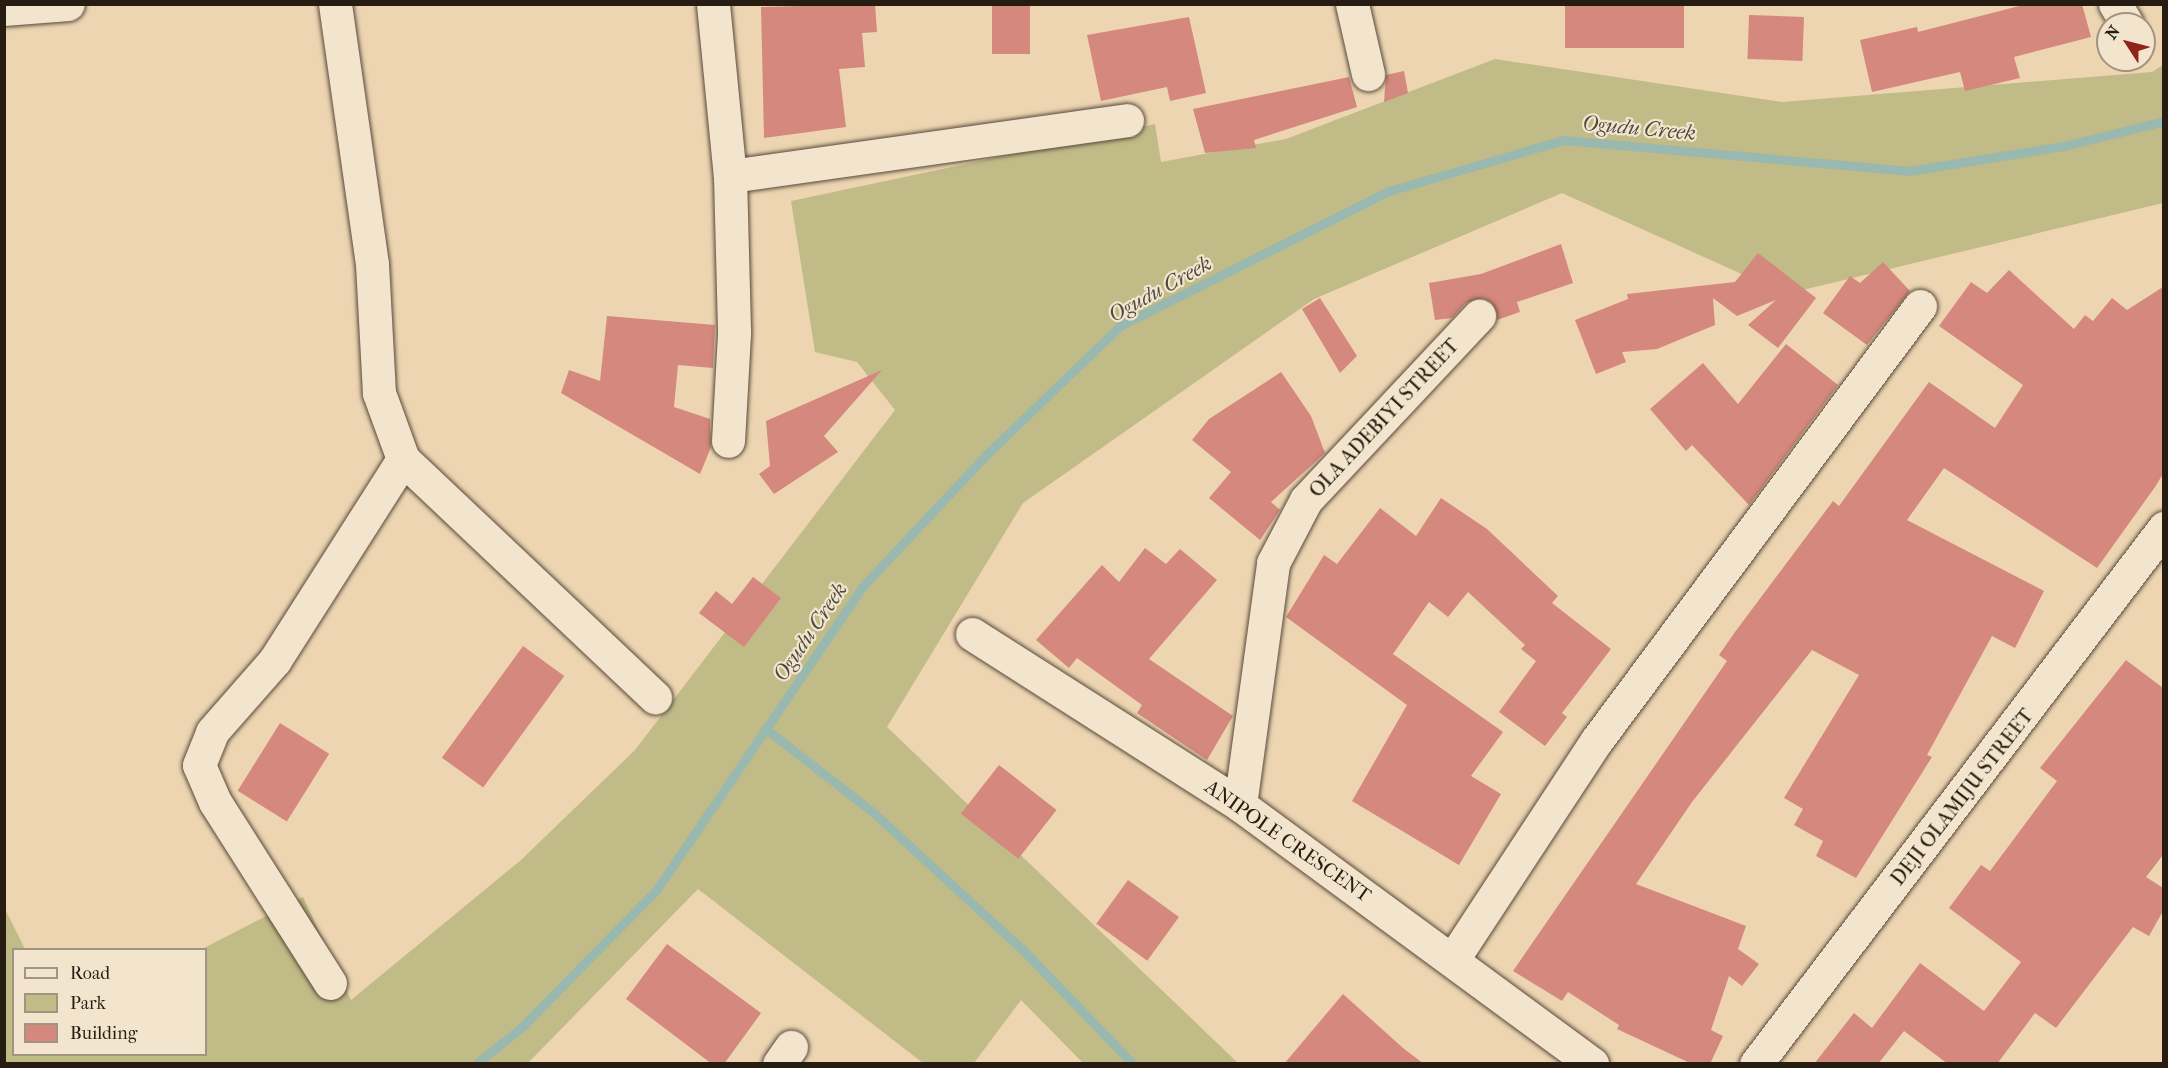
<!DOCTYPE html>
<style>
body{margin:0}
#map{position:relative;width:2168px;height:1068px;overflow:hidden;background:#edd5b2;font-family:"IM FELL French Canon",serif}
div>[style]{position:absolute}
.green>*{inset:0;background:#c0bb87}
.stream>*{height:9px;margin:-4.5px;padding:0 4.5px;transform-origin:4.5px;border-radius:4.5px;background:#99b8af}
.building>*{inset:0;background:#d5887d;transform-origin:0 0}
.roads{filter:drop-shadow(0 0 2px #584a3a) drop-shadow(0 0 2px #584a3a)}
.minor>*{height:33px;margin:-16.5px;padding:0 16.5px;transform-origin:16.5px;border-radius:16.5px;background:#f3e4cd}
span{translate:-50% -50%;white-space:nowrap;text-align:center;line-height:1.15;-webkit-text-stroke:4.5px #f3e4cd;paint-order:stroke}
.street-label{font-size:20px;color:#271c12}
.water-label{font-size:21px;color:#494b41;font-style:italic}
.frame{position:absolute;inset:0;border:6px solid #271c12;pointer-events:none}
.legend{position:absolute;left:12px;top:948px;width:195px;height:108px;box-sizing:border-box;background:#f3e4cd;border:2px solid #a19482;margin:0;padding:8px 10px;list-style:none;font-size:18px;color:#271c12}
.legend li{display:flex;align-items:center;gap:12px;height:30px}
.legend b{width:30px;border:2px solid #a19482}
.north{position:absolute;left:2096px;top:12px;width:60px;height:60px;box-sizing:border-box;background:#f3e4cd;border:2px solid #a19482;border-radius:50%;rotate:306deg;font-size:16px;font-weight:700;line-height:24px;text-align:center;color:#271c12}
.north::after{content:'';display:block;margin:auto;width:21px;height:27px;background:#8f2418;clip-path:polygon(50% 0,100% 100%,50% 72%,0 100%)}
</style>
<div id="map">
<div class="green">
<i style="clip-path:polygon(1495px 59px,1782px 102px,2152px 72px,2163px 65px,2163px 203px,1786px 294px,1562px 193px,1314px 299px,1023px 503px,887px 727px,1238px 1063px,1083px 1063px,1021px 1000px,974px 1063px,923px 1063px,698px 889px,528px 1063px,5px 1063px,4px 907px,25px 949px,14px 950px,14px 1054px,206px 1054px,202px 949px,303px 897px,351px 1000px,521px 860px,635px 750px,895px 410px,857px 362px,815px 352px,791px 201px,1155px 124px,1161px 162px,1286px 139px)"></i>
</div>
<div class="stream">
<i style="left:766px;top:729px;width:138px;rotate:37.9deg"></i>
<i style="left:875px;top:814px;width:200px;rotate:42.6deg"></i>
<i style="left:1022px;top:949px;width:160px;rotate:46deg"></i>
<i style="left:476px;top:1064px;width:60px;rotate:-39deg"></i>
<i style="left:523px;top:1026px;width:192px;rotate:-45.6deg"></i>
<i style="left:657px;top:889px;width:366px;rotate:-55.8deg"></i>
<i style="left:863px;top:586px;width:180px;rotate:-46.8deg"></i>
<i style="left:986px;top:455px;width:186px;rotate:-43.9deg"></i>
<i style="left:1120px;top:326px;width:301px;rotate:-26.7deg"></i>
<i style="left:1389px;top:191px;width:181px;rotate:-16.3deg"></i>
<i style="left:1563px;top:140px;width:347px;rotate:5.1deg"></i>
<i style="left:1909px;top:171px;width:157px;rotate:-9.2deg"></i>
<i style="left:2064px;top:146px;width:103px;rotate:-14deg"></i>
</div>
<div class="building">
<i style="clip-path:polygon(875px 4px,877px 32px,862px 33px,865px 67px,839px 69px,846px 127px,764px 138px,761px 7px)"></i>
<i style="left:992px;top:4px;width:38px;height:50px"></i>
<i style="left:1565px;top:4px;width:119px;height:44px"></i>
<i style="clip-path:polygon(2027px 4px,2082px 4px,2091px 37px,2014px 57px,2020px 78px,1965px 91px,1960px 72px,1872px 92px,1860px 40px,1917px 27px,1918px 32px)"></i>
<i style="left:1749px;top:15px;width:55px;height:44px;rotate:2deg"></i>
<i style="clip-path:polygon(1189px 17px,1206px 93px,1170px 101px,1167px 87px,1101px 101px,1087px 35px)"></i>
<i style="clip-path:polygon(1404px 71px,1408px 93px,1384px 102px,1386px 75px)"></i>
<i style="clip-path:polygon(1349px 77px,1357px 107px,1254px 140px,1256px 148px,1205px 153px,1193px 109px)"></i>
<i style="clip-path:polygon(1561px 244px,1573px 283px,1517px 302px,1520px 312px,1497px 320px,1492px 303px,1483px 298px,1466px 303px,1452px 318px,1435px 320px,1429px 283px,1481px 274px)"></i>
<i style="clip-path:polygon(1758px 253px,1816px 298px,1778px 348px,1748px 325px,1776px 300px,1737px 316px,1713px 298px,1715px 325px,1657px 349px,1622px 352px,1626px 362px,1596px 374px,1575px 320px,1628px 299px,1627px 294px,1735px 282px)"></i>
<i style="clip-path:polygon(1883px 262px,1910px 291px,1867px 345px,1823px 313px,1850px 276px,1860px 283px)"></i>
<i style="clip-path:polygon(2009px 270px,2074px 329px,2085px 315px,2093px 321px,2112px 298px,2127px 310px,2163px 287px,2163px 474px,2155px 487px,2097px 568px,1944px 468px,1907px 520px,2044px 591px,2015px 648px,1992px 636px,1927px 755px,1932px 757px,1856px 878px,1816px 856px,1823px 841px,1794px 825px,1803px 809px,1784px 798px,1859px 675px,1812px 650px,1692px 802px,1636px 884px,1746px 926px,1738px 949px,1759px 964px,1742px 986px,1729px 976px,1711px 1030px,1723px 1036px,1710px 1064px,1692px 1064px,1617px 1029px,1619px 1025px,1568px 992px,1562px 1001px,1513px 971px,1727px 661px,1719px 655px,1735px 632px,1833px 501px,1839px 506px,1929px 382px,1995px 428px,2023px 385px,1939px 326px,1971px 282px,1987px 293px)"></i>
<i style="clip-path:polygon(1320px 298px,1357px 356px,1340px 373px,1302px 309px)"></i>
<i style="clip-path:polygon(607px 316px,715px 325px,713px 368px,678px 365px,674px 407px,710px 419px,711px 447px,700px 474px,561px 393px,569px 370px,600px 381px)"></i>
<i style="clip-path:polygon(1786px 344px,1838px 385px,1749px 505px,1692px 445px,1686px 451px,1650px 409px,1703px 363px,1738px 404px)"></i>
<i style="clip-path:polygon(882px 370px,824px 436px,838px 452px,774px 494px,759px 474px,770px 466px,766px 421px)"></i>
<i style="clip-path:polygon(1281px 372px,1311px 416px,1325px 453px,1271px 502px,1280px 510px,1260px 540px,1209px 498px,1231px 472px,1192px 440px,1209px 419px)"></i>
<i style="clip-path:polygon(1441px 498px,1487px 529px,1558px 596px,1552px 603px,1611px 649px,1562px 713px,1567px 717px,1545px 746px,1499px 712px,1536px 661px,1521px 649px,1525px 645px,1468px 592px,1448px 617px,1429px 602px,1393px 654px,1503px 732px,1471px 776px,1501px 794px,1459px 865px,1352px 801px,1407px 705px,1286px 617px,1324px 555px,1337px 564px,1380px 508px,1416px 536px)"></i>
<i style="clip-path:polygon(1145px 548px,1166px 564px,1180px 549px,1217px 580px,1149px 659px,1233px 716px,1207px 760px,1137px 713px,1142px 705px,1077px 658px,1069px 668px,1036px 640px,1102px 565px,1119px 582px)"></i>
<i style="clip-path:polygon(753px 577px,781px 598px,744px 647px,699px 613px,716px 591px,732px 604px)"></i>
<i style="left:523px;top:646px;width:51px;height:138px;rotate:36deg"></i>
<i style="clip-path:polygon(2126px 660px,2163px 688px,2163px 855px,2146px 877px,2163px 888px,2163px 911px,2149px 936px,2133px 927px,2056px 1028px,2035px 1013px,1997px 1064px,1948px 1064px,1904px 1031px,1878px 1064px,1814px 1064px,1854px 1013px,1872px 1028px,1920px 963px,1984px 1011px,2021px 962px,1949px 908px,1981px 865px,1990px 871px,2057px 781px,2040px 768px)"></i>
<i style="left:280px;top:723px;width:58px;height:80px;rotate:32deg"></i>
<i style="left:999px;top:765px;width:73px;height:62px;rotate:38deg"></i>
<i style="left:1128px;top:880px;width:63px;height:54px;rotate:36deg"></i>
<i style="clip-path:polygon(667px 944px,761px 1013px,724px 1064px,712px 1064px,626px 999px)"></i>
<i style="clip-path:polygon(1343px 994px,1403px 1048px,1424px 1064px,1284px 1064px)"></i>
</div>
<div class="roads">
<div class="minor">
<i style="left:335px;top:4px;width:263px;rotate:81.9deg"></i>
<i style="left:372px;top:264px;width:129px;rotate:86.9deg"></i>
<i style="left:379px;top:393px;width:70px;rotate:70deg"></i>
<i style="left:403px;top:459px;width:347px;rotate:43.4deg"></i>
<i style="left:713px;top:4px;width:173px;rotate:84.4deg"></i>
<i style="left:730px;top:176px;width:158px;rotate:88.5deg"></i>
<i style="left:734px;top:334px;width:107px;rotate:93.2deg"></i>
<i style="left:1352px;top:4px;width:72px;rotate:77.1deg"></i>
<i style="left:2115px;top:4px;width:23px;rotate:59deg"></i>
<i style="left:4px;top:9px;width:64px;rotate:-4.5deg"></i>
<i style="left:730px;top:176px;width:401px;rotate:-8deg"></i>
<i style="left:972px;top:634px;width:318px;rotate:32.5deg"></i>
<i style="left:1240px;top:805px;width:437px;rotate:36.3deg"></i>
<i style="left:1240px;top:805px;width:244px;rotate:-82.2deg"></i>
<i style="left:1273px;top:563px;width:71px;rotate:-62.4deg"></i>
<i style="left:1306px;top:500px;width:253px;rotate:-46.8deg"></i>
<i style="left:1453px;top:959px;width:262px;rotate:-56.7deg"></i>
<i style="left:1597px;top:740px;width:541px;rotate:-53.34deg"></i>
<i style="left:330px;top:983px;width:214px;rotate:-122.4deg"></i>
<i style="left:215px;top:802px;width:40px;rotate:-113.4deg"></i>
<i style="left:199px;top:765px;width:35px;rotate:-68deg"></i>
<i style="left:212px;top:732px;width:96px;rotate:-48.8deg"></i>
<i style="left:275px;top:660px;width:238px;rotate:-57.5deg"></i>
<i style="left:779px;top:1064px;width:21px;rotate:-55deg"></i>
<i style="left:1756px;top:1064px;width:674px;rotate:-52.72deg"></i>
</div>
</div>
<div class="street-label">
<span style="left:1384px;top:418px;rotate:-47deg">OLA ADEBIYI STREET</span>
<span style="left:1962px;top:797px;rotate:-52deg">DEJI OLAMIJU STREET</span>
<span style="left:1288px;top:841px;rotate:35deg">ANIPOLE CRESCENT</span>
</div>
<div class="water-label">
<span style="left:1639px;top:128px;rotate:5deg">Ogudu Creek</span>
<span style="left:1160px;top:289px;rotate:-29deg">Ogudu Creek</span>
<span style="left:810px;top:632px;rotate:-56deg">Ogudu Creek</span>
</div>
<div class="frame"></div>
<ul class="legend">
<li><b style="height:8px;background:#f3e4cd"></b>Road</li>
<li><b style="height:16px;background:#c0bb87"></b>Park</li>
<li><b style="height:16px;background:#d5887d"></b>Building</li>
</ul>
<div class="north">N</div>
</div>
